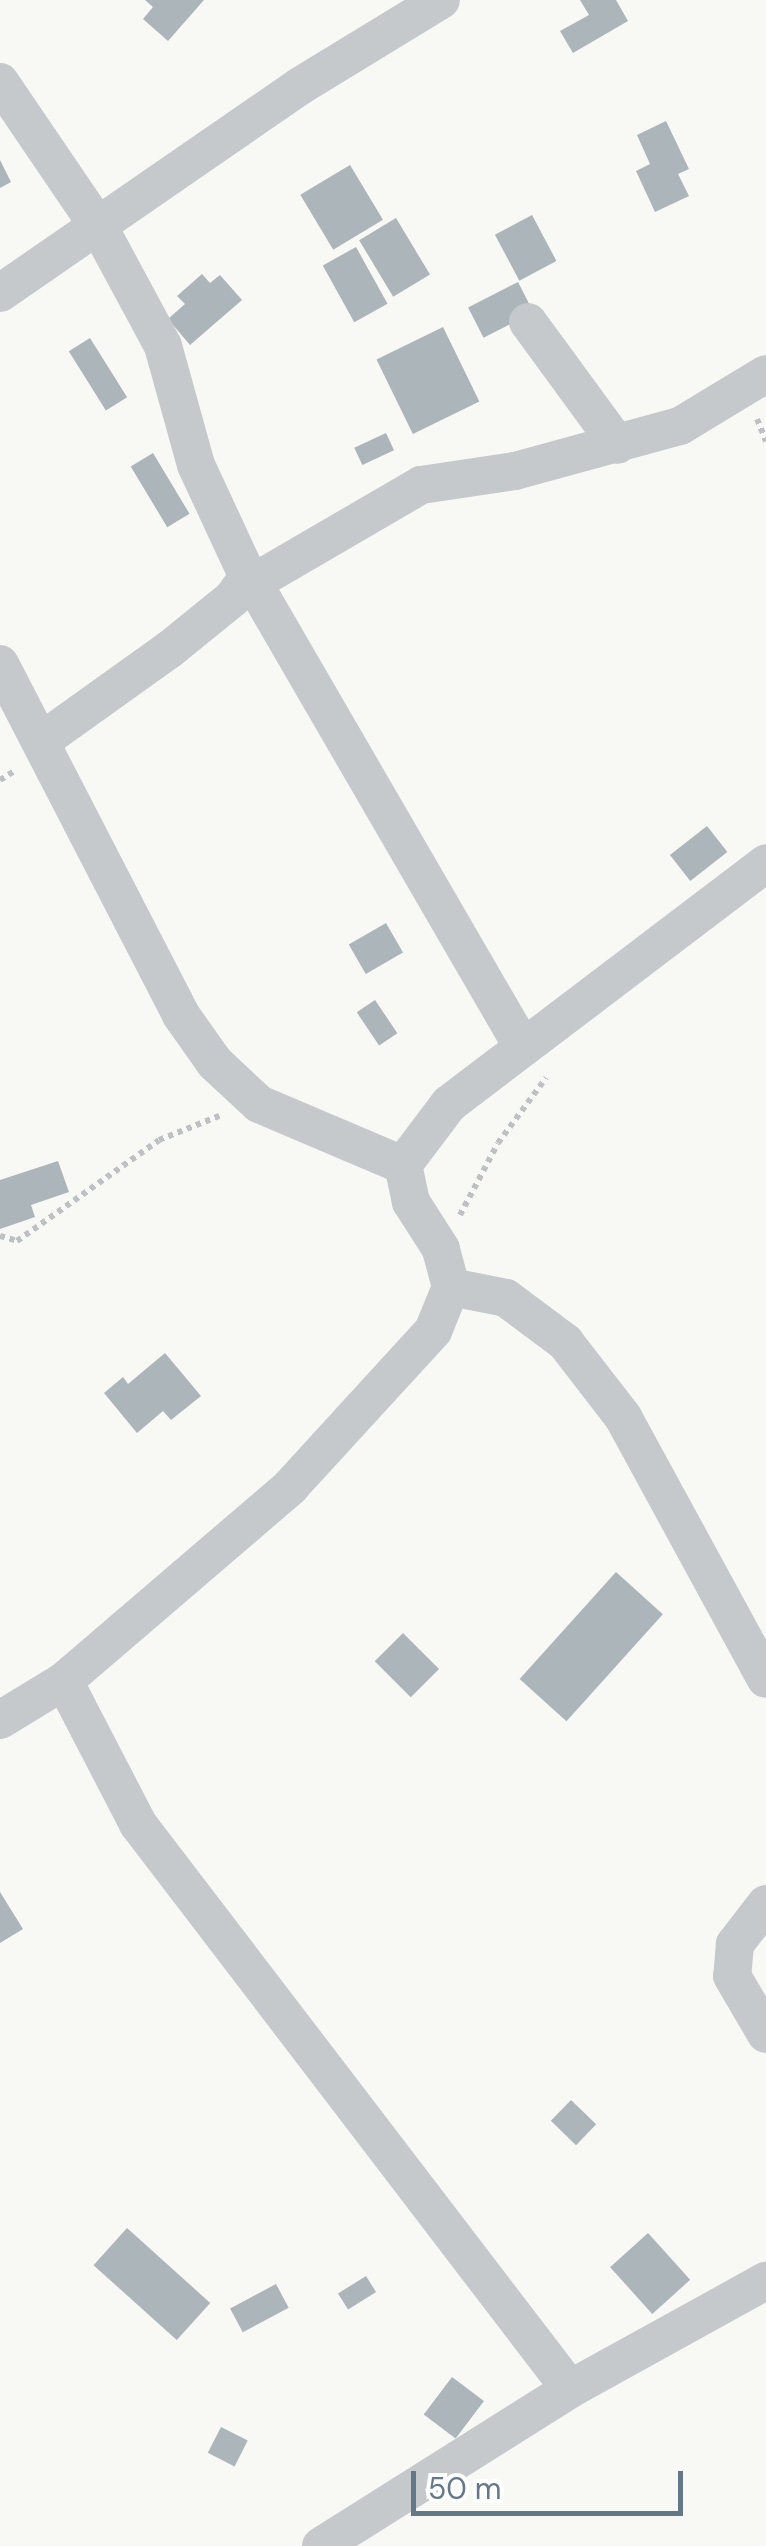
<!DOCTYPE html>
<style>
body{margin:0}
#map{position:relative;width:766px;height:2546px;overflow:hidden;background:#f8f8f5;font-family:"DM Sans",sans-serif}
div>[style]{position:absolute}
.building>*{inset:0;background:#acb5ba;transform-origin:0 0}
.path>*{height:6px;margin-top:-3px;transform-origin:0;background:repeating-linear-gradient(90deg,#bec1c3 0 5px,transparent 0 10px)}
.minor>*{height:38px;margin:-19px;padding:0 19px;transform-origin:19px;border-radius:19px;background:#c5c9cc}
span{translate:-50% -50%;white-space:nowrap;text-align:center;line-height:1.15;-webkit-text-stroke:10px #fff;paint-order:stroke}
.scale{position:absolute;left:411px;top:2471px;width:272px;height:45px;box-sizing:border-box;border:5px solid #657887;border-top:0;padding-left:12px;font-size:30px;line-height:35px;white-space:nowrap;color:#657887;-webkit-text-stroke:8px #fff;paint-order:stroke}
</style>
<div id="map">
<div class="building">
<i style="clip-path:polygon(145px 0,204px 0,168px 41px,143px 19px,153px 7px)"></i>
<i style="clip-path:polygon(580px 0,616px 0,628px 21px,573px 53px,560px 31px,589px 15px)"></i>
<i style="clip-path:polygon(666px 121px,689px 169px,678px 174px,689px 196px,655px 212px,636px 171px,650px 164px,637px 135px)"></i>
<i style="clip-path:polygon(0 160px,11px 182px,0 188px)"></i>
<i style="left:350px;top:165px;width:64px;height:58px;rotate:59deg"></i>
<i style="left:532px;top:215px;width:52px;height:42px;rotate:62deg"></i>
<i style="left:396px;top:218px;width:66px;height:43px;rotate:59deg"></i>
<i style="left:356px;top:247px;width:65px;height:38px;rotate:61deg"></i>
<i style="clip-path:polygon(202px 274px,210px 283px,220px 275px,242px 300px,190px 345px,168px 319px,185px 304px,177px 296px)"></i>
<i style="left:518px;top:282px;width:34px;height:56px;rotate:63deg"></i>
<i style="left:443px;top:327px;width:83px;height:74px;rotate:64deg"></i>
<i style="left:90px;top:338px;width:70px;height:25px;rotate:58deg"></i>
<i style="left:386px;top:433px;width:19px;height:35px;rotate:65deg"></i>
<i style="left:153px;top:453px;width:71px;height:26px;rotate:59deg"></i>
<i style="left:707px;top:826px;width:33px;height:47px;rotate:52deg"></i>
<i style="left:386px;top:923px;width:34px;height:43px;rotate:60deg"></i>
<i style="left:375px;top:1000px;width:40px;height:22px;rotate:56deg"></i>
<i style="clip-path:polygon(58px 1161px,69px 1192px,31px 1205px,35px 1217px,0 1229px,0 1180px)"></i>
<i style="clip-path:polygon(165px 1353px,201px 1396px,171px 1420px,163px 1411px,137px 1433px,104px 1393px,123px 1377px,128px 1384px)"></i>
<i style="left:616px;top:1572px;width:63px;height:144px;rotate:42deg"></i>
<i style="left:403px;top:1633px;width:51px;height:40px;rotate:45deg"></i>
<i style="clip-path:polygon(0 1892px,23px 1929px,0 1943px)"></i>
<i style="left:571px;top:2100px;width:35px;height:29px;rotate:44deg"></i>
<i style="left:127px;top:2228px;width:112px;height:50px;rotate:42deg"></i>
<i style="left:648px;top:2233px;width:63px;height:51px;rotate:48deg"></i>
<i style="left:366px;top:2276px;width:19px;height:33px;rotate:58deg"></i>
<i style="left:276px;top:2284px;width:27px;height:52px;rotate:62deg"></i>
<i style="left:452px;top:2377px;width:40px;height:47px;rotate:37deg"></i>
<i style="left:221px;top:2427px;width:30px;height:29px;rotate:27deg"></i>
</div>
<div class="path">
<i style="left:757px;top:419px;width:24px;rotate:68deg"></i>
<i style="left:0;top:780px;width:19px;rotate:-32deg"></i>
<i style="left:460px;top:1215px;width:81px;rotate:-62.2deg"></i>
<i style="left:498px;top:1143px;width:81px;rotate:-53.6deg"></i>
<i style="left:0;top:1236px;width:18px;rotate:16deg"></i>
<i style="left:17px;top:1241px;width:174px;rotate:-35.4deg"></i>
<i style="left:159px;top:1140px;width:65px;rotate:-21.8deg"></i>
</div>
<div class="minor">
<i style="left:0;top:82px;width:178px;rotate:55.8deg"></i>
<i style="left:100px;top:229px;width:133px;rotate:61.7deg"></i>
<i style="left:163px;top:346px;width:123px;rotate:74.5deg"></i>
<i style="left:196px;top:465px;width:123px;rotate:65.1deg"></i>
<i style="left:248px;top:577px;width:26px;rotate:126deg"></i>
<i style="left:233px;top:598px;width:81px;rotate:141deg"></i>
<i style="left:170px;top:649px;width:156px;rotate:144.4deg"></i>
<i style="left:0;top:293px;width:364px;rotate:-34.6deg"></i>
<i style="left:300px;top:86px;width:165px;rotate:-31.4deg"></i>
<i style="left:528px;top:322px;width:152px;rotate:53.8deg"></i>
<i style="left:254px;top:584px;width:534px;rotate:59.88deg"></i>
<i style="left:244px;top:588px;width:205px;rotate:-30.2deg"></i>
<i style="left:421px;top:485px;width:95px;rotate:-8.5deg"></i>
<i style="left:515px;top:471px;width:171px;rotate:-15.3deg"></i>
<i style="left:680px;top:426px;width:100px;rotate:-31.2deg"></i>
<i style="left:0;top:664px;width:395px;rotate:62.7deg"></i>
<i style="left:181px;top:1015px;width:59px;rotate:54.7deg"></i>
<i style="left:215px;top:1063px;width:60px;rotate:43deg"></i>
<i style="left:259px;top:1104px;width:156px;rotate:23deg"></i>
<i style="left:451px;top:1287px;width:56px;rotate:11.3deg"></i>
<i style="left:506px;top:1298px;width:74px;rotate:36.7deg"></i>
<i style="left:565px;top:1342px;width:95px;rotate:52.3deg"></i>
<i style="left:623px;top:1417px;width:298px;rotate:61.4deg"></i>
<i style="left:64px;top:1681px;width:161px;rotate:62.6deg"></i>
<i style="left:138px;top:1824px;width:711px;rotate:52.6deg"></i>
<i style="left:0;top:1720px;width:75px;rotate:-31.4deg"></i>
<i style="left:64px;top:1681px;width:298px;rotate:-40.6deg"></i>
<i style="left:290px;top:1487px;width:212px;rotate:-47.5deg"></i>
<i style="left:433px;top:1331px;width:48px;rotate:-67.8deg"></i>
<i style="left:451px;top:1287px;width:39px;rotate:-105deg"></i>
<i style="left:441px;top:1249px;width:56px;rotate:-122.6deg"></i>
<i style="left:411px;top:1202px;width:38px;rotate:-102deg"></i>
<i style="left:403px;top:1165px;width:76px;rotate:-53deg"></i>
<i style="left:449px;top:1104px;width:398px;rotate:-37.2deg"></i>
<i style="left:766px;top:1904px;width:51px;rotate:127.8deg"></i>
<i style="left:735px;top:1944px;width:32px;rotate:95deg"></i>
<i style="left:732px;top:1976px;width:67px;rotate:59.6deg"></i>
<i style="left:321px;top:2546px;width:294px;rotate:-32.2deg"></i>
<i style="left:570px;top:2389px;width:224px;rotate:-28.9deg"></i>
</div>
<div class="scale">50 m</div>
</div>
